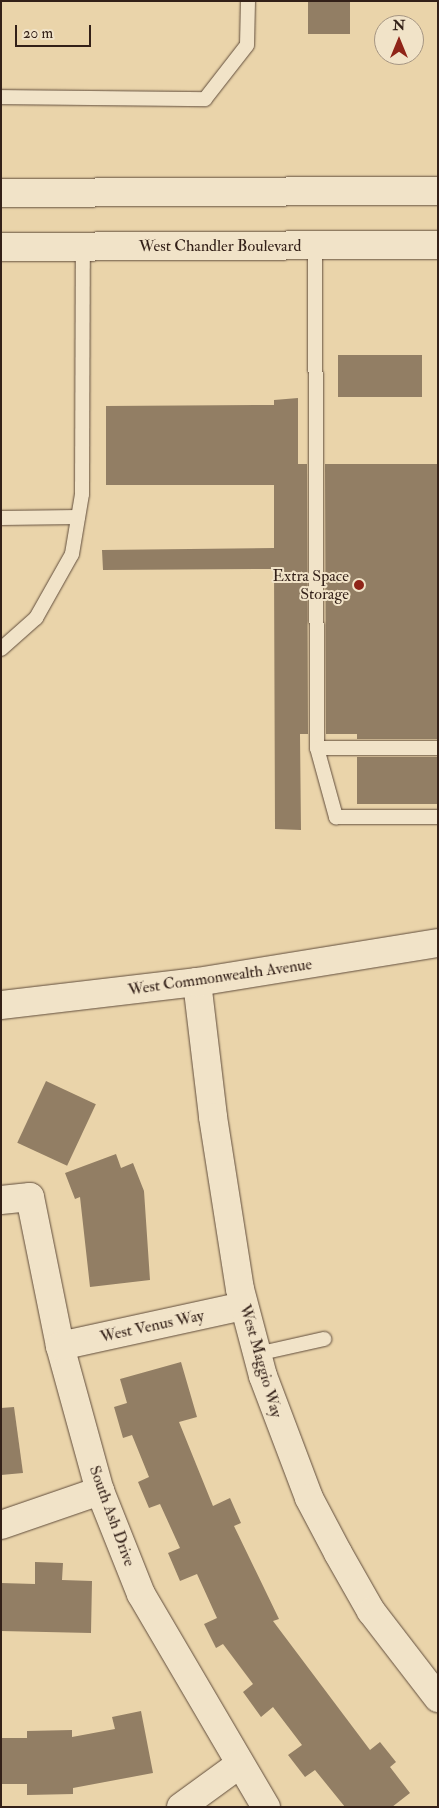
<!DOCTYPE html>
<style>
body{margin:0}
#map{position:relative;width:439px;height:1808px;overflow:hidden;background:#ead4aa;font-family:"IM FELL Double Pica",serif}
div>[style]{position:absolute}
.building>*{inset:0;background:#927e64;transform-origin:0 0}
.roads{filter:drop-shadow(0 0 1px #614d3c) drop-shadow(0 0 1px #614d3c)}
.service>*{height:14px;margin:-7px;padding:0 7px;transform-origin:7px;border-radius:7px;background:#f1e3c8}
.minor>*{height:28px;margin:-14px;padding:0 14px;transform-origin:14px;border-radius:14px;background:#f1e3c8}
.tertiary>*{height:28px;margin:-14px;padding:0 14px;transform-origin:14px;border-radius:14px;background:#f1e3c8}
.secondary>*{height:28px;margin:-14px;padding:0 14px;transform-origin:14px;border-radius:14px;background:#f1e3c8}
.dots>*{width:14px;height:14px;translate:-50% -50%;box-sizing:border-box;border:2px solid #f1e3c8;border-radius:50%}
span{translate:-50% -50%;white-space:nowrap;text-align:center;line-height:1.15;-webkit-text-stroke:4px #f1e3c8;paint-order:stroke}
.street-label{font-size:16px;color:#332018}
.poi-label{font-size:16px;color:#332018}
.right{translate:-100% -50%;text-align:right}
.frame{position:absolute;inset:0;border:2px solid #332018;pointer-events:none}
.north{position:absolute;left:374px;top:15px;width:50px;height:50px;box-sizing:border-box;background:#f1e3c8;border:1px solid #a59582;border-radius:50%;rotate:0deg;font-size:14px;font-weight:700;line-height:20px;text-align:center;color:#332018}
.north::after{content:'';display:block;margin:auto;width:18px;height:22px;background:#8f2418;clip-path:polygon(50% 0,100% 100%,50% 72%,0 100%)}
.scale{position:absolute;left:15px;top:25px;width:76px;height:22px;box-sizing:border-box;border:2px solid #332018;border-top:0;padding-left:6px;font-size:15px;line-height:18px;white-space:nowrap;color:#332018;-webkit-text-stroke:4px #f1e3c8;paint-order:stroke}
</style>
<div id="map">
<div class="building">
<i style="left:308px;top:1px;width:42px;height:33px"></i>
<i style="left:338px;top:355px;width:84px;height:42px"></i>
<i style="clip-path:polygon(298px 398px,298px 464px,307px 464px,308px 734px,300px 734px,301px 830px,275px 829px,274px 569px,103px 570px,102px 550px,274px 548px,274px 485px,106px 485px,106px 406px,274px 405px,274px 400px)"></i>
<i style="clip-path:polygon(325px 464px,438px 464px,438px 739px,357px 739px,357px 734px,326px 734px)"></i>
<i style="left:357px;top:757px;width:81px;height:47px"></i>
<i style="left:46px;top:1081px;width:55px;height:68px;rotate:25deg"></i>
<i style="clip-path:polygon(116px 1154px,121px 1168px,133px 1163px,144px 1191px,150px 1280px,90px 1287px,80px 1197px,75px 1199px,65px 1173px)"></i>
<i style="clip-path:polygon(181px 1362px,197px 1417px,179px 1422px,213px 1506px,230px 1498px,241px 1523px,234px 1526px,279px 1619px,273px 1621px,370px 1750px,380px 1742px,396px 1762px,390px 1767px,410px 1793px,392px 1807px,345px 1807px,315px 1770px,305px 1777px,288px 1755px,302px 1745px,273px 1707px,261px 1717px,243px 1692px,253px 1684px,223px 1644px,216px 1648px,204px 1624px,217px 1618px,197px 1574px,180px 1581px,168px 1553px,180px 1548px,160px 1504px,149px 1508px,138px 1482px,149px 1477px,132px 1435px,123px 1438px,114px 1407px,127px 1403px,120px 1379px)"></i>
<i style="clip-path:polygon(14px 1407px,23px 1473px,1px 1475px,1px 1408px)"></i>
<i style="clip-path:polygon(35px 1562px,63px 1563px,62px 1580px,92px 1581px,91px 1633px,1px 1631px,1px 1583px,35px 1584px)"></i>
<i style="clip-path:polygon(141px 1711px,153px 1773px,73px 1788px,73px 1794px,27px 1795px,27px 1784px,1px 1784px,1px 1738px,27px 1738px,27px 1731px,72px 1730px,72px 1737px,115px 1729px,112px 1717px)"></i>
</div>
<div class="roads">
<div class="service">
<i style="left:1px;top:97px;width:204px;rotate:0.6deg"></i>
<i style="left:205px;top:99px;width:68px;rotate:-52.1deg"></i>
<i style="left:247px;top:45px;width:44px;rotate:-88.7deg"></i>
<i style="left:315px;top:246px;width:502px;rotate:89.77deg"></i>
<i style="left:317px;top:748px;width:72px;rotate:74.6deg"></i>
<i style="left:336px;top:817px;width:102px"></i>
<i style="left:1px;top:518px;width:77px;rotate:-0.7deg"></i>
<i style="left:1px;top:649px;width:47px;rotate:-41.5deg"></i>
<i style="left:36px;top:618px;width:73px;rotate:-60.6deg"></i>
<i style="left:72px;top:554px;width:61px;rotate:-80.5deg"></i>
<i style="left:82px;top:494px;width:247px;rotate:-89.8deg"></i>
<i style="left:317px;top:748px;width:121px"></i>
<i style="left:257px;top:1354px;width:69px;rotate:-12.6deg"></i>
</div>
<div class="minor">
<i style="left:1px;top:1200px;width:29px;rotate:-6deg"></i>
<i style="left:30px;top:1197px;width:152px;rotate:78.6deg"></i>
<i style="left:60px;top:1346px;width:150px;rotate:74.6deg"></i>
<i style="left:100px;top:1491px;width:111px;rotate:68.3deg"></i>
<i style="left:141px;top:1594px;width:247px;rotate:59.6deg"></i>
<i style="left:60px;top:1346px;width:187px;rotate:-12.3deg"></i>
<i style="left:1px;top:1525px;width:105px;rotate:-19deg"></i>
<i style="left:181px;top:1807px;width:73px;rotate:-36.1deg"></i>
</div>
<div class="tertiary">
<i style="left:197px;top:982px;width:136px;rotate:83.2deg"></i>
<i style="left:213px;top:1117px;width:174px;rotate:81.1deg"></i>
<i style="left:240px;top:1289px;width:90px;rotate:75.2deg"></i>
<i style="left:263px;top:1376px;width:130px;rotate:69.3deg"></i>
<i style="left:309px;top:1498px;width:62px;rotate:62.2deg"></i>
<i style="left:338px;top:1553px;width:67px;rotate:60.4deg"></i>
<i style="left:371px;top:1611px;width:110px;rotate:52.4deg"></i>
<i style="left:1px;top:1005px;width:197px;rotate:-6.7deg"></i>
<i style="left:197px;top:982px;width:244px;rotate:-9.2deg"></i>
</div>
<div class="secondary">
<i style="left:1px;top:193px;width:437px;rotate:-0.3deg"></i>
<i style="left:1px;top:247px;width:437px;rotate:-0.3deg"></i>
</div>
</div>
<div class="dots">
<i style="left:359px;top:585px;background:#8f2418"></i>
</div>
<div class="street-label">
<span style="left:220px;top:246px">West Chandler Boulevard</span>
<span style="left:220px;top:977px;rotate:-8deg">West Commonwealth Avenue</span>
<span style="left:152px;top:1326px;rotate:-12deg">West Venus Way</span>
<span style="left:261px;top:1361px;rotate:74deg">West Maggio Way</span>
<span style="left:112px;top:1516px;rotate:70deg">South Ash Drive</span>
</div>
<div class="poi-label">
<span class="right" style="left:349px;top:585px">Extra Space<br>Storage</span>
</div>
<div class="frame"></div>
<div class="north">N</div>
<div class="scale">20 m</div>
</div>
